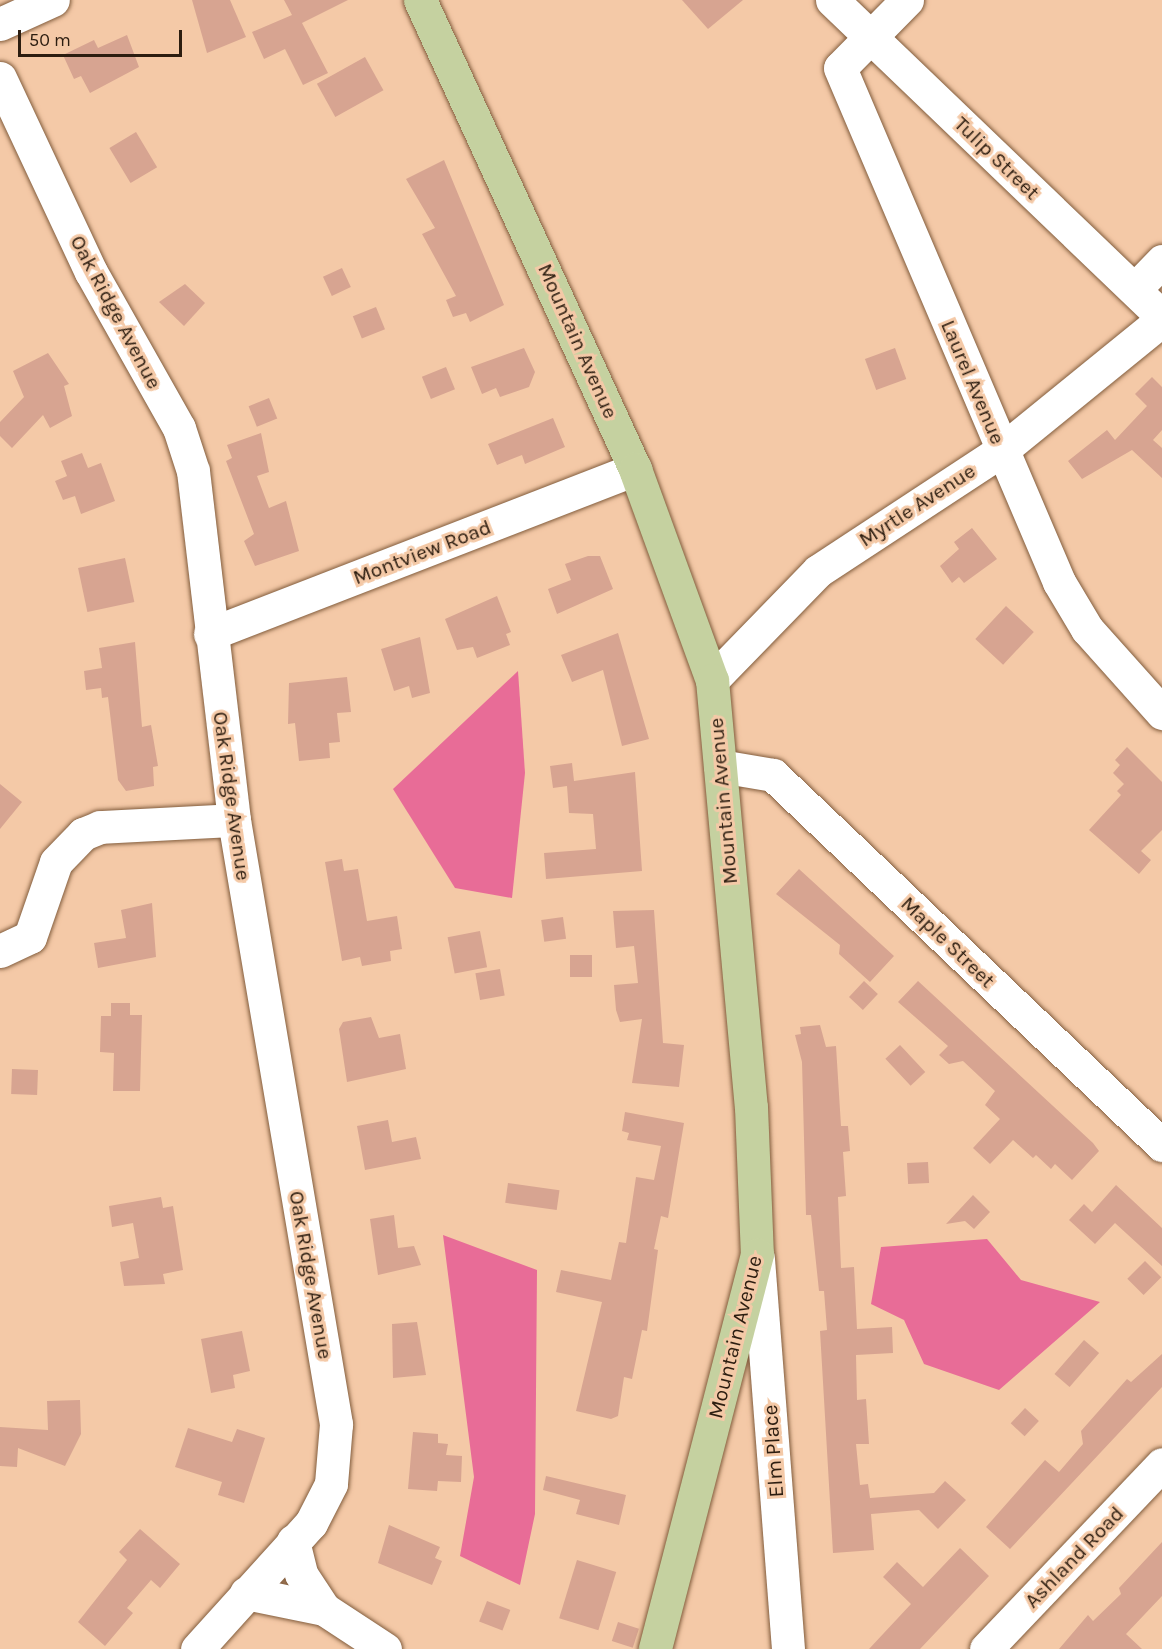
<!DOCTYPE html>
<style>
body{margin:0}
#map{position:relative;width:1162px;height:1649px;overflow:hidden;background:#f4c9a7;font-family:Karla,sans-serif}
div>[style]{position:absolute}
.forest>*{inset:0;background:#e86c97}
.building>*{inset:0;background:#d7a491;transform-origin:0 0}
.roads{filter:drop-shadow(0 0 2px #825d3d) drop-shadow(0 0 2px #825d3d)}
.minor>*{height:33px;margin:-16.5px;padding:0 16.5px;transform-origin:16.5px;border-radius:16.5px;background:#fff}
.major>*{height:33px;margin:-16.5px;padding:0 16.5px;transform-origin:16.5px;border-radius:16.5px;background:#c5d1a0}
span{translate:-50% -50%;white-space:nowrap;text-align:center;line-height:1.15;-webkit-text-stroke:6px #f4c9a7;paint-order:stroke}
.street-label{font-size:21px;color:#2c1d10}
.scale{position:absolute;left:18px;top:30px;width:164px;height:27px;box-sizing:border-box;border:3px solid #2c1d10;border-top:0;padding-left:8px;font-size:18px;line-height:21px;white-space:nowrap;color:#2c1d10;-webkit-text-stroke:4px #f4c9a7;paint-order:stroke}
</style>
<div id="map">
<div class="forest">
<i style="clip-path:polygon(518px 671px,525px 773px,512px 898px,455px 888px,393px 789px)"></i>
<i style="clip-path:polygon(443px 1235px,537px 1270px,535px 1514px,520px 1585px,460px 1556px,474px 1477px)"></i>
<i style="clip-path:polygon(987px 1239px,1021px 1280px,1100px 1302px,999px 1390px,924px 1364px,904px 1320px,871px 1304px,881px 1247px)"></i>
</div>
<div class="building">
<i style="clip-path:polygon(192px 0,230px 0,246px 37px,207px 53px)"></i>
<i style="clip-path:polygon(284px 0,348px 0,302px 23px,328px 73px,303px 85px,285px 49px,264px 59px,252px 32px,292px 15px)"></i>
<i style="clip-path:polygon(682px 0,743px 0,708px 29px)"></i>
<i style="clip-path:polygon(127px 35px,139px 67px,90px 93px,81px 76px,74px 79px,63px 55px,94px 40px,98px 48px)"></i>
<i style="left:365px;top:57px;width:38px;height:55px;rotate:61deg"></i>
<i style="left:136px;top:132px;width:41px;height:31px;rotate:59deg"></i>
<i style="clip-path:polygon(444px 160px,504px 305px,470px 322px,466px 313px,453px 317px,446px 300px,456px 296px,422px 234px,435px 228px,406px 179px)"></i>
<i style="left:342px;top:268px;width:21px;height:21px;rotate:65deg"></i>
<i style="clip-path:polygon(185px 284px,205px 303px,184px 326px,159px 302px)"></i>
<i style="left:376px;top:307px;width:24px;height:25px;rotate:68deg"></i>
<i style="clip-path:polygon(524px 348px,535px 372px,529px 387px,500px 397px,496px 388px,482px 394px,471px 367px)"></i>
<i style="left:895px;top:348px;width:33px;height:32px;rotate:70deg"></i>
<i style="clip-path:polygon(48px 353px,69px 384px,64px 386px,72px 416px,50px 428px,43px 415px,12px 448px,0 436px,0 422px,24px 397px,13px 371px)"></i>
<i style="left:446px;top:367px;width:24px;height:26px;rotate:68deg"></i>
<i style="clip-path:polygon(1152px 377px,1162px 387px,1162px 430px,1153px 440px,1162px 448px,1162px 478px,1132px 450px,1082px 479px,1068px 461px,1107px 430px,1115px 440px,1147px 406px,1135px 394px)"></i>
<i style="left:269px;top:398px;width:22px;height:22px;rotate:68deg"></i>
<i style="clip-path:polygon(553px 418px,565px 447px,525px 464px,522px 455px,497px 465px,488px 444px)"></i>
<i style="clip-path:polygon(261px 433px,269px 472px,257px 476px,269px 508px,286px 501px,299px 551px,255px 566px,244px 541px,254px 534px,226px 461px,232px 458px,227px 445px)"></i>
<i style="clip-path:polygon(82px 453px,88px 468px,101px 463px,115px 501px,81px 514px,75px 496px,63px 500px,55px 481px,67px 476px,61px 461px)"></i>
<i style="clip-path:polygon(972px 528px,997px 559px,964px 583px,959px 577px,952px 583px,940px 566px,959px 549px,954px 542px)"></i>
<i style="clip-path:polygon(588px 556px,600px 556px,613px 589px,557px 614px,548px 589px,571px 580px,565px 564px)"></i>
<i style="left:125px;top:558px;width:45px;height:48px;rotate:78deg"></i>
<i style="clip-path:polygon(497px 596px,511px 632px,506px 634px,510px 645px,477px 658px,473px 647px,457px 650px,445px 619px)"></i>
<i style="left:1006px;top:606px;width:38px;height:45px;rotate:43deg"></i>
<i style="clip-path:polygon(618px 633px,649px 739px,622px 746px,603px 670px,572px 682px,561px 655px)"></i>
<i style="clip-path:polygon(420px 637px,430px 693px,412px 698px,409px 686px,394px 691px,381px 649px)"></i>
<i style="clip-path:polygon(135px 642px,142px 727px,151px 725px,158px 766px,153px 767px,154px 786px,126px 791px,118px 780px,108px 697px,102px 698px,101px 688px,86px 690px,84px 671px,102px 668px,99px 648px)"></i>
<i style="clip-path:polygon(347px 677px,351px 712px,337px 713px,340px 742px,329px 743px,330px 758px,299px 761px,295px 723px,288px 724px,289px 683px)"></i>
<i style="clip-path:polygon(1127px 747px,1162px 782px,1162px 830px,1141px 851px,1151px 860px,1139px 874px,1089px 830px,1121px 795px,1117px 791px,1124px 784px,1113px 773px,1120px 765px,1115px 760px)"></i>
<i style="clip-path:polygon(572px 763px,574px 781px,635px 772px,642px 871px,546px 879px,544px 853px,596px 849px,593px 814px,569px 813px,567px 786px,553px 788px,550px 766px)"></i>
<i style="clip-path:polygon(0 784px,22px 802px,0 829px)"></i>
<i style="clip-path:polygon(342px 859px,344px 871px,358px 869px,367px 921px,397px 916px,402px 949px,390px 951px,391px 961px,362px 966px,360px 957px,342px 961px,325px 862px)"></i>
<i style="clip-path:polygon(799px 869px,894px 956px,870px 982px,839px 954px,840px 945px,776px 894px)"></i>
<i style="clip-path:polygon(152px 903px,156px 957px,98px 968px,94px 943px,126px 938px,121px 910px)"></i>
<i style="clip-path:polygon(654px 910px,663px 1043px,684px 1045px,679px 1087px,632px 1083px,642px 1019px,620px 1022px,616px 1010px,614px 985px,638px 983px,634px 946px,616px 948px,613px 911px)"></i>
<i style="left:563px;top:917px;width:22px;height:22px;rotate:82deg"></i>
<i style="left:480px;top:931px;width:37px;height:33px;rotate:79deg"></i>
<i style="left:570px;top:955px;width:22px;height:22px"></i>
<i style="left:500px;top:969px;width:27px;height:25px;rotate:80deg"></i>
<i style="left:864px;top:981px;width:19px;height:22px;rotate:43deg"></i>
<i style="clip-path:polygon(918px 981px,1093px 1143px,1099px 1151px,1072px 1180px,1055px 1164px,1051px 1169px,1036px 1155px,1033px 1158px,1013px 1140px,990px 1164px,973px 1148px,1000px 1119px,985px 1105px,995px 1091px,963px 1061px,949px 1064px,939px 1055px,948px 1046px,898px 1002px)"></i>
<i style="clip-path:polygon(111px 1003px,130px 1003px,130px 1015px,142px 1015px,140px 1091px,113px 1091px,114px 1053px,100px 1052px,101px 1016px,111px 1016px)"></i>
<i style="clip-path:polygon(371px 1017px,379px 1038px,400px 1034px,406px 1069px,347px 1082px,339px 1029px,343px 1022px)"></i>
<i style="clip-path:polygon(820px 1025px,826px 1047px,836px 1046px,841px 1126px,848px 1126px,850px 1151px,843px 1152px,846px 1196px,838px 1197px,841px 1268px,854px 1267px,857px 1329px,892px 1327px,893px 1353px,856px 1355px,857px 1400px,866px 1399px,869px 1444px,856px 1444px,860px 1485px,868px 1484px,870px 1498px,934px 1493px,945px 1481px,966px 1500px,938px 1529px,919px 1510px,871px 1514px,874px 1550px,833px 1553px,820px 1331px,827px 1330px,824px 1291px,819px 1291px,811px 1215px,806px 1215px,802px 1062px,795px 1035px,801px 1034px,800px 1027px)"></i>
<i style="left:900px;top:1045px;width:37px;height:20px;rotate:47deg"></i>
<i style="left:12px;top:1069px;width:26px;height:25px;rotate:2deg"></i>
<i style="clip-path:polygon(625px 1112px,684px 1123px,668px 1218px,661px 1216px,654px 1249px,658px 1250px,647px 1331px,642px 1330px,632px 1379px,624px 1377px,618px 1416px,611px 1419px,576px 1411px,602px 1302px,556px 1292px,561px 1270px,611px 1280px,619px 1242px,626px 1243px,636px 1177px,654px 1180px,661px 1146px,627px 1140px,629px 1133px,622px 1131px)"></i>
<i style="clip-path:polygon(388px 1120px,392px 1142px,416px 1137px,421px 1159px,365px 1170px,357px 1126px)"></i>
<i style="left:928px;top:1162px;width:21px;height:21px;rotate:87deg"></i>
<i style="left:508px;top:1183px;width:52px;height:20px;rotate:8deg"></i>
<i style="clip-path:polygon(1116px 1185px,1162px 1228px,1162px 1266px,1115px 1223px,1095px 1244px,1069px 1220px,1084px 1204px,1092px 1212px)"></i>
<i style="clip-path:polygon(973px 1195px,990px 1212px,974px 1229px,965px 1221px,946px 1224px)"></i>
<i style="clip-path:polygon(161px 1197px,163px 1208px,173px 1206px,183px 1270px,163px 1274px,165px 1284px,124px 1286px,120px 1262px,139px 1258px,133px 1223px,112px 1227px,109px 1206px)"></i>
<i style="clip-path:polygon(394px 1215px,398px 1248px,414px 1246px,421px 1265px,378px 1275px,370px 1219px)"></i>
<i style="left:1145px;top:1261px;width:23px;height:25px;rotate:45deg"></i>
<i style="clip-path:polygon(417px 1322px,426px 1375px,393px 1378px,392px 1324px)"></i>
<i style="clip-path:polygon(242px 1331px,250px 1371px,233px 1375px,235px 1388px,211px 1393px,201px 1339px)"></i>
<i style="left:1084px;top:1340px;width:20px;height:45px;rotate:41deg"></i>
<i style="clip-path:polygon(1162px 1354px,1162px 1387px,1010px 1549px,986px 1527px,1045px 1460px,1059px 1472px,1083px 1444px,1081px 1431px,1127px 1379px,1131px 1382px)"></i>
<i style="clip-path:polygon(80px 1400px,81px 1434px,65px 1466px,18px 1448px,17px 1467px,0 1466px,0 1427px,48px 1430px,47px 1401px)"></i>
<i style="left:1025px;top:1408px;width:19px;height:21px;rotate:43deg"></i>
<i style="clip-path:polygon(188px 1428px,232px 1442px,237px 1429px,265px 1438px,244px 1503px,218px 1495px,222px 1482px,175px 1467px)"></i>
<i style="clip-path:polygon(413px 1432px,438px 1434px,438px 1443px,448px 1444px,446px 1455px,462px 1456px,461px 1482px,438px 1481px,437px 1491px,408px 1489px)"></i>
<i style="clip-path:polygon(546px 1476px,626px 1495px,619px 1525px,576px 1514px,580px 1500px,543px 1490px)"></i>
<i style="clip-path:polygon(389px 1525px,440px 1547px,435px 1558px,442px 1561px,432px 1585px,378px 1563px)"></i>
<i style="clip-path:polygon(140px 1529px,180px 1564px,160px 1588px,151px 1580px,127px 1608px,133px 1613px,105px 1646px,78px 1622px,127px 1560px,119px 1552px)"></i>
<i style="clip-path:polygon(1162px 1542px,1162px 1596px,1126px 1634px,1142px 1649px,1059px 1649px,1088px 1615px,1093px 1621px,1121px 1594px,1119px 1588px)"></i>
<i style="clip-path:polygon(960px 1548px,989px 1576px,920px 1649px,869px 1649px,911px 1604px,883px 1577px,897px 1562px,923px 1587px)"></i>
<i style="left:577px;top:1560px;width:41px;height:61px;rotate:17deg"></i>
<i style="left:487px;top:1601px;width:25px;height:22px;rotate:21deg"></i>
<i style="left:618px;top:1622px;width:22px;height:20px;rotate:18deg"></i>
</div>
<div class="roads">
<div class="minor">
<i style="left:832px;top:0;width:457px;rotate:43.8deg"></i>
<i style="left:907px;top:0;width:95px;rotate:134.6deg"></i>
<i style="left:840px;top:68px;width:559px;rotate:66.92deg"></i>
<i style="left:1059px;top:582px;width:55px;rotate:59.2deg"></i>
<i style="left:1087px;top:629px;width:113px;rotate:48.2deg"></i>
<i style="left:0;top:24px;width:58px;rotate:-24.4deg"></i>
<i style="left:0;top:78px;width:214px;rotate:64.9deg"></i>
<i style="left:91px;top:272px;width:179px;rotate:60.6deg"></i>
<i style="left:179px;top:428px;width:45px;rotate:72deg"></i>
<i style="left:193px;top:471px;width:351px;rotate:83.3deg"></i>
<i style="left:234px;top:820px;width:613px;rotate:80.41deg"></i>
<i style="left:336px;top:1424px;width:60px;rotate:94.8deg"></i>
<i style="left:331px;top:1484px;width:44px;rotate:117.1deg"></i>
<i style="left:311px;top:1523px;width:170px;rotate:132.1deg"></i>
<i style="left:1135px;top:289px;width:39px;rotate:-46deg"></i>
<i style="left:210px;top:634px;width:456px;rotate:-21.2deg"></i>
<i style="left:712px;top:680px;width:152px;rotate:-45.8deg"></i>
<i style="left:818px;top:571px;width:220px;rotate:-33.3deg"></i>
<i style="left:1002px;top:450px;width:206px;rotate:-39.1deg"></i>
<i style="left:720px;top:766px;width:54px;rotate:9.6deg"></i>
<i style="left:773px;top:775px;width:537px;rotate:43.57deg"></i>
<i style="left:0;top:951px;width:33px;rotate:-25deg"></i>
<i style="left:30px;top:937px;width:79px;rotate:-70.9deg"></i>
<i style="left:56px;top:862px;width:39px;rotate:-46deg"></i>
<i style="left:83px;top:834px;width:18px;rotate:-22deg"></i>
<i style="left:100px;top:827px;width:134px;rotate:-3deg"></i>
<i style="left:758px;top:1259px;width:391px;rotate:85.6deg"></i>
<i style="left:293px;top:1541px;width:34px;rotate:76deg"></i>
<i style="left:301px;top:1574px;width:42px;rotate:56.7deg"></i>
<i style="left:246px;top:1593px;width:80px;rotate:11.6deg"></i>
<i style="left:324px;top:1609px;width:73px;rotate:33.3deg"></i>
<i style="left:986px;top:1649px;width:255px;rotate:-46.4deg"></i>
</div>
<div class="major">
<i style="left:420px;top:0;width:516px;rotate:65.37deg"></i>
<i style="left:635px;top:469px;width:225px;rotate:70deg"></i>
<i style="left:712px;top:680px;width:429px;rotate:84.8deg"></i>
<i style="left:751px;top:1107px;width:147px;rotate:87.7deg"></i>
<i style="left:757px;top:1254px;width:408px;rotate:104.5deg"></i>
</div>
</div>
<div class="street-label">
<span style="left:997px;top:158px;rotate:44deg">Tulip Street</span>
<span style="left:116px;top:312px;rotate:62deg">Oak Ridge Avenue</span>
<span style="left:578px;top:341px;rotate:66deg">Mountain Avenue</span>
<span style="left:973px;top:382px;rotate:67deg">Laurel Avenue</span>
<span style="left:917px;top:505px;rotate:-33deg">Myrtle Avenue</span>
<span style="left:422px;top:552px;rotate:-21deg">Montview Road</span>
<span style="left:232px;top:796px;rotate:82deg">Oak Ridge Avenue</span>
<span style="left:723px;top:801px;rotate:-95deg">Mountain Avenue</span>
<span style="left:948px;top:942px;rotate:44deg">Maple Street</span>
<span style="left:311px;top:1275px;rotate:80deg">Oak Ridge Avenue</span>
<span style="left:735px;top:1337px;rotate:-76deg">Mountain Avenue</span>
<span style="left:773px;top:1451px;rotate:-94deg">Elm Place</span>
<span style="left:1074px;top:1557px;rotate:-46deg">Ashland Road</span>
</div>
<div class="scale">50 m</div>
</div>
